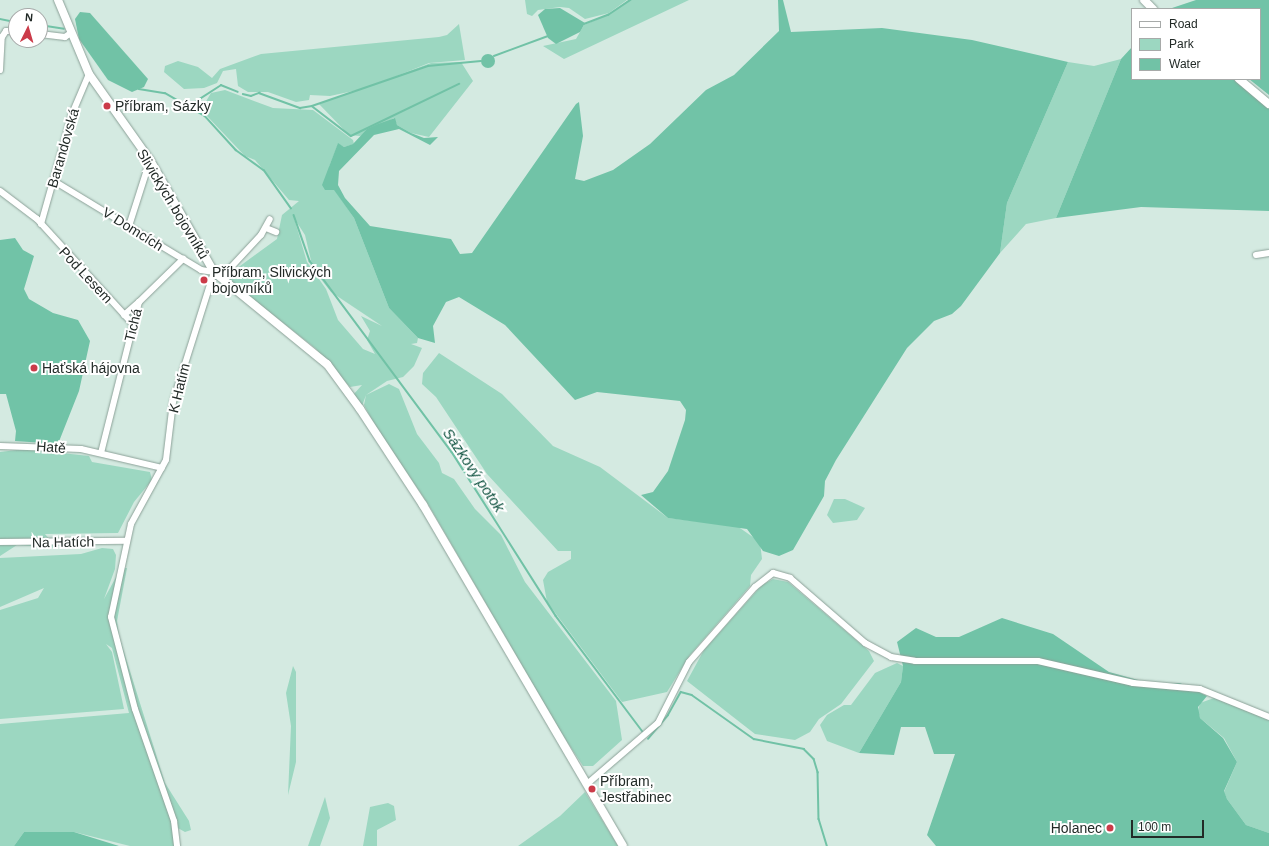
<!DOCTYPE html>
<meta charset="utf-8">
<style>
body{margin:0}
#map{position:relative;width:1269px;height:846px;overflow:hidden;background:#d4eae1;font-family:Helvetica,sans-serif}
div>[style]{position:absolute}
.green>*{inset:0;background:#9cd7c1}
.forest>*{inset:0;background:#71c3a7}
.water>*{inset:0;background:#71c2a6}
.round{border-radius:50%}
.stream>*{height:1.5px;margin:-0.75px;padding:0 0.75px;transform-origin:0.75px;border-radius:0.75px;background:#71c2a6}
.roads{filter:drop-shadow(0 0 1px #8ca198) drop-shadow(0 0 1px #8ca198)}
.street>*{height:6px;margin:-3px;padding:0 3px;transform-origin:3px;border-radius:3px;background:#fff}
.secondary>*{height:8px;margin:-4px;padding:0 4px;transform-origin:4px;border-radius:4px;background:#fff}
.dots>*{width:11px;height:11px;translate:-50% -50%;box-sizing:border-box;border:2px solid #fff;border-radius:50%}
span{translate:-50% -50%;white-space:nowrap;text-align:center;line-height:1.15;-webkit-text-stroke:4px #fff;paint-order:stroke}
.poi-label{font-size:14px;color:#222a27}
.left{translate:0 -50%;text-align:left}
.right{translate:-100% -50%;text-align:right}
.street-label{font-size:14px;color:#222a27}
.water-label{font-size:15px;color:#0f5340;font-style:italic}
.legend{position:absolute;left:1131px;top:8px;width:130px;height:72px;box-sizing:border-box;background:#fff;border:1px solid #a7aaa9;margin:0;padding:5px 7px;list-style:none;font-size:12px;color:#222a27}
.legend li{display:flex;align-items:center;gap:8px;height:20px}
.legend b{width:20px;border:1px solid #a7aaa9}
.north{position:absolute;left:8px;top:8px;width:40px;height:40px;box-sizing:border-box;background:#fff;border:1px solid #a7aaa9;border-radius:50%;rotate:5deg;font-size:11px;font-weight:700;line-height:16px;text-align:center;color:#222a27}
.north::after{content:'';display:block;margin:auto;width:14px;height:18px;background:#cb3b49;clip-path:polygon(50% 0,100% 100%,50% 72%,0 100%)}
.scale{position:absolute;left:1131px;top:820px;width:73px;height:18px;box-sizing:border-box;border:2px solid #222a27;border-top:0;padding-left:5px;font-size:12px;line-height:14px;white-space:nowrap;color:#222a27;-webkit-text-stroke:3px #fff;paint-order:stroke}
</style>
<div id="map">
<div class="green">
<i style="clip-path:polygon(525px 0,627px 0,609px 13px,585px 19px,569px 8px,560px 7px,538px 10px,532px 16px,527px 14px)"></i>
<i style="clip-path:polygon(629px 0,689px 0,564px 59px,543px 46px,576px 39px,584px 25px,608px 15px)"></i>
<i style="clip-path:polygon(459px 24px,465px 60px,429px 63px,367px 88px,330px 96px,310px 95px,309px 100px,296px 102px,268px 92px,248px 92px,238px 86px,236px 69px,223px 71px,217px 83px,204px 88px,184px 89px,164px 72px,165px 66px,178px 61px,198px 67px,212px 78px,220px 69px,261px 54px,439px 37px,447px 35px)"></i>
<i style="clip-path:polygon(1121px 59px,1056px 218px,1026px 224px,1000px 253px,1007px 203px,1068px 62px,1094px 66px)"></i>
<i style="clip-path:polygon(461px 62px,473px 81px,429px 137px,411px 133px,397px 125px,394px 118px,360px 136px,349px 135px,319px 104px,431px 63px)"></i>
<i style="clip-path:polygon(evenodd,225px 90px,273px 108px,313px 110px,353px 140px,354px 144px,344px 147px,338px 144px,329px 167px,334px 189px,354px 218px,389px 308px,418px 338px,417px 343px,411px 344px,422px 348px,414px 366px,403px 377px,387px 381px,366px 395px,389px 384px,399px 389px,417px 434px,439px 463px,442px 473px,454px 479px,475px 509px,501px 535px,525px 582px,616px 701px,622px 740px,593px 766px,583px 766px,560px 731px,428px 504px,374px 424px,364px 405px,366px 395px,362px 406px,353px 395px,362px 385px,350px 387px,315px 348px,225px 277px,277px 239px,282px 215px,299px 201px,289px 200px,255px 160px,245px 156px,207px 116px,205px 103px,211px 93px,225px 90px,294px 218px,305px 235px,313px 269px,331px 292px,382px 326px,361px 316px,370px 331px,367px 340px,375px 354px,363px 349px,338px 320px,326px 289px,307px 262px,294px 218px)"></i>
<i style="clip-path:polygon(439px 353px,502px 394px,553px 446px,600px 467px,668px 518px,737px 526px,760px 542px,762px 559px,751px 575px,750px 586px,690px 655px,667px 692px,622px 702px,547px 602px,543px 580px,548px 572px,571px 559px,571px 551px,558px 551px,487px 474px,436px 397px,422px 384px,423px 373px)"></i>
<i style="clip-path:polygon(25px 449px,89px 456px,92px 462px,150px 472px,152px 480px,134px 502px,118px 533px,45px 534px,57px 548px,17px 545px,0 556px,0 452px)"></i>
<i style="clip-path:polygon(834px 499px,845px 499px,865px 508px,857px 520px,833px 523px,827px 515px)"></i>
<i style="clip-path:polygon(102px 548px,113px 549px,116px 555px,115px 569px,104px 599px,121px 568px,127px 568px,117px 621px,119px 636px,165px 783px,189px 821px,191px 830px,185px 832px,176px 827px,177px 846px,130px 846px,74px 832px,24px 832px,14px 846px,0 846px,0 724px,129px 713px,112px 648px,106px 644px,112px 652px,124px 709px,0 719px,0 610px,38px 598px,44px 588px,0 607px,0 558px,81px 554px)"></i>
<i style="clip-path:polygon(773px 579px,788px 582px,869px 651px,874px 661px,841px 704px,819px 719px,810px 732px,795px 740px,755px 734px,687px 681px,704px 650px,762px 585px)"></i>
<i style="clip-path:polygon(897px 663px,903px 666px,901px 682px,859px 753px,827px 741px,820px 725px,827px 715px,844px 705px,851px 705px,875px 673px)"></i>
<i style="clip-path:polygon(293px 666px,296px 672px,296px 762px,288px 795px,291px 726px,286px 693px)"></i>
<i style="clip-path:polygon(1214px 698px,1269px 720px,1269px 833px,1246px 825px,1227px 799px,1224px 792px,1237px 762px,1224px 738px,1200px 718px,1198px 711px,1200px 703px)"></i>
<i style="clip-path:polygon(585px 792px,618px 846px,518px 846px,560px 816px)"></i>
<i style="clip-path:polygon(325px 797px,330px 818px,320px 846px,308px 846px)"></i>
<i style="clip-path:polygon(388px 803px,394px 806px,396px 820px,377px 830px,377px 846px,363px 846px,370px 807px)"></i>
</div>
<div class="forest">
<i style="clip-path:polygon(778px 0,783px 0,791px 32px,882px 28px,972px 40px,1068px 62px,1007px 203px,1000px 253px,961px 306px,952px 314px,934px 321px,907px 348px,836px 460px,825px 481px,824px 496px,793px 550px,779px 556px,763px 551px,747px 529px,668px 518px,641px 495px,653px 492px,668px 471px,685px 420px,686px 410px,680px 401px,597px 392px,575px 400px,505px 325px,459px 297px,446px 302px,433px 326px,435px 343px,418px 338px,389px 308px,354px 218px,334px 190px,325px 190px,322px 185px,338px 143px,344px 147px,353px 144px,367px 129px,378px 124px,395px 118px,397px 125px,411px 133px,424px 138px,438px 137px,430px 145px,399px 129px,374px 135px,339px 171px,338px 185px,345px 198px,370px 226px,451px 239px,460px 254px,472px 253px,576px 104px,579px 102px,583px 136px,575px 179px,584px 181px,613px 170px,650px 144px,706px 90px,734px 75px,779px 31px)"></i>
<i style="clip-path:polygon(1196px 0,1269px 0,1269px 95px,1249px 79px,1260px 79px,1260px 9px,1169px 9px)"></i>
<i style="clip-path:polygon(1132px 47px,1132px 79px,1233px 79px,1269px 108px,1269px 211px,1141px 207px,1056px 218px,1121px 59px)"></i>
<i style="clip-path:polygon(15px 238px,23px 250px,34px 256px,24px 289px,29px 299px,53px 313px,78px 320px,90px 341px,79px 391px,58px 444px,15px 441px,16px 431px,6px 394px,0 394px,0 240px)"></i>
<i style="clip-path:polygon(1002px 618px,1053px 634px,1109px 672px,1149px 683px,1180px 683px,1207px 696px,1198px 707px,1200px 718px,1223px 738px,1237px 762px,1224px 791px,1227px 799px,1246px 825px,1269px 833px,1269px 846px,936px 846px,927px 835px,955px 754px,934px 754px,925px 727px,901px 727px,894px 755px,859px 753px,901px 682px,903px 666px,897px 642px,916px 628px,936px 637px,959px 637px)"></i>
<i style="clip-path:polygon(24px 832px,74px 832px,119px 846px,14px 846px)"></i>
</div>
<div class="water">
<i style="clip-path:polygon(560px 8px,585px 23px,580px 32px,556px 44px,548px 38px,538px 15px,545px 9px)"></i>
<i style="clip-path:polygon(80px 12px,90px 13px,148px 79px,144px 87px,132px 92px,108px 80px,79px 39px,75px 19px)"></i>
<i class="round" style="left:481px;top:54px;width:14px;height:14px"></i>
</div>
<div class="stream">
<i style="left:0;top:19px;width:16px;rotate:11deg"></i>
<i style="left:584px;top:24px;width:26px;rotate:-21deg"></i>
<i style="left:608px;top:15px;width:27px;rotate:-34deg"></i>
<i style="left:40px;top:25px;width:24px;rotate:9deg"></i>
<i style="left:494px;top:56px;width:58px;rotate:-20.3deg"></i>
<i style="left:139px;top:89px;width:26px;rotate:9deg"></i>
<i style="left:165px;top:93px;width:46px;rotate:29.9deg"></i>
<i style="left:205px;top:116px;width:46px;rotate:47.6deg"></i>
<i style="left:236px;top:150px;width:34px;rotate:36deg"></i>
<i style="left:264px;top:170px;width:47px;rotate:54.6deg"></i>
<i style="left:243px;top:94px;width:8px;rotate:14deg"></i>
<i style="left:251px;top:96px;width:9px;rotate:-21deg"></i>
<i style="left:259px;top:93px;width:44px;rotate:20.1deg"></i>
<i style="left:300px;top:108px;width:12px;rotate:-9deg"></i>
<i style="left:312px;top:106px;width:123px;rotate:-19deg"></i>
<i style="left:428px;top:66px;width:53px;rotate:-5.4deg"></i>
<i style="left:189px;top:106px;width:38px;rotate:-33deg"></i>
<i style="left:221px;top:85px;width:18px;rotate:22deg"></i>
<i style="left:312px;top:106px;width:49px;rotate:37.6deg"></i>
<i style="left:351px;top:136px;width:120px;rotate:-25.7deg"></i>
<i style="left:294px;top:215px;width:49px;rotate:70.8deg"></i>
<i style="left:310px;top:261px;width:238px;rotate:53.4deg"></i>
<i style="left:452px;top:452px;width:194px;rotate:57.6deg"></i>
<i style="left:556px;top:616px;width:145px;rotate:53.1deg"></i>
<i style="left:648px;top:739px;width:31px;rotate:-50deg"></i>
<i style="left:668px;top:715px;width:26px;rotate:-61deg"></i>
<i style="left:681px;top:692px;width:11px;rotate:15deg"></i>
<i style="left:692px;top:695px;width:76px;rotate:35.4deg"></i>
<i style="left:754px;top:739px;width:51px;rotate:11.3deg"></i>
<i style="left:804px;top:749px;width:14px;rotate:45deg"></i>
<i style="left:814px;top:759px;width:14px;rotate:73deg"></i>
<i style="left:818px;top:772px;width:47px;rotate:88.8deg"></i>
<i style="left:819px;top:819px;width:28px;rotate:73deg"></i>
</div>
<div class="roads">
<div class="street">
<i style="left:40px;top:34px;width:25px;rotate:7deg"></i>
<i style="left:65px;top:37px;width:7px;rotate:-34deg"></i>
<i style="left:0;top:70px;width:33px;rotate:-87deg"></i>
<i style="left:2px;top:37px;width:7px;rotate:-56deg"></i>
<i style="left:6px;top:31px;width:10px"></i>
<i style="left:54px;top:181px;width:151px;rotate:31.2deg"></i>
<i style="left:183px;top:259px;width:21px;rotate:31deg"></i>
<i style="left:201px;top:270px;width:13px;rotate:9deg"></i>
<i style="left:214px;top:272px;width:136px;rotate:107.5deg"></i>
<i style="left:173px;top:402px;width:58px;rotate:96.9deg"></i>
<i style="left:166px;top:460px;width:73px;rotate:118.7deg"></i>
<i style="left:131px;top:524px;width:95px;rotate:102.1deg"></i>
<i style="left:111px;top:617px;width:95px;rotate:75.4deg"></i>
<i style="left:135px;top:709px;width:119px;rotate:70.8deg"></i>
<i style="left:174px;top:821px;width:25px;rotate:83deg"></i>
<i style="left:0;top:191px;width:46px;rotate:37.1deg"></i>
<i style="left:37px;top:219px;width:142px;rotate:47.6deg"></i>
<i style="left:41px;top:224px;width:114px;rotate:-74.3deg"></i>
<i style="left:72px;top:114px;width:43px;rotate:-67deg"></i>
<i style="left:129px;top:226px;width:69px;rotate:-72.3deg"></i>
<i style="left:266px;top:228px;width:11px;rotate:22deg"></i>
<i style="left:1256px;top:255px;width:13px;rotate:-9deg"></i>
<i style="left:221px;top:278px;width:59px;rotate:-47.1deg"></i>
<i style="left:261px;top:235px;width:18px;rotate:-61deg"></i>
<i style="left:124px;top:315px;width:20px;rotate:-41deg"></i>
<i style="left:0;top:446px;width:81px;rotate:2.1deg"></i>
<i style="left:81px;top:449px;width:83px;rotate:13.2deg"></i>
<i style="left:101px;top:453px;width:156px;rotate:-75.9deg"></i>
<i style="left:139px;top:302px;width:62px;rotate:-44.3deg"></i>
<i style="left:0;top:542px;width:126px;rotate:-0.5deg"></i>
<i style="left:587px;top:784px;width:94px;rotate:-40.7deg"></i>
<i style="left:658px;top:723px;width:68px;rotate:-63.1deg"></i>
<i style="left:689px;top:662px;width:100px;rotate:-48.7deg"></i>
<i style="left:755px;top:587px;width:23px;rotate:-38deg"></i>
<i style="left:773px;top:573px;width:18px;rotate:16deg"></i>
<i style="left:790px;top:578px;width:99px;rotate:40.9deg"></i>
<i style="left:865px;top:643px;width:30px;rotate:28deg"></i>
<i style="left:891px;top:657px;width:24px;rotate:9deg"></i>
<i style="left:915px;top:661px;width:123px"></i>
<i style="left:1038px;top:661px;width:98px;rotate:13deg"></i>
<i style="left:1133px;top:683px;width:67px;rotate:5.1deg"></i>
<i style="left:1200px;top:689px;width:74px;rotate:22.1deg"></i>
</div>
<div class="secondary">
<i style="left:58px;top:0;width:80px;rotate:67.3deg"></i>
<i style="left:89px;top:74px;width:105px;rotate:54.7deg"></i>
<i style="left:150px;top:160px;width:129px;rotate:60.3deg"></i>
<i style="left:214px;top:272px;width:146px;rotate:39.2deg"></i>
<i style="left:327px;top:364px;width:56px;rotate:53.7deg"></i>
<i style="left:360px;top:409px;width:115px;rotate:56.7deg"></i>
<i style="left:423px;top:505px;width:395px;rotate:59.6deg"></i>
<i style="left:1144px;top:0;width:13px;rotate:45deg"></i>
<i style="left:1239px;top:79px;width:39px;rotate:40deg"></i>
</div>
</div>
<div class="dots">
<i style="left:107px;top:106px;background:#cb3b49"></i>
<i style="left:204px;top:280px;background:#cb3b49"></i>
<i style="left:34px;top:368px;background:#cb3b49"></i>
<i style="left:592px;top:789px;background:#cb3b49"></i>
<i style="left:1110px;top:828px;background:#cb3b49"></i>
</div>
<div class="poi-label">
<span class="left" style="left:115px;top:106px">Příbram, Sázky</span>
<span class="left" style="left:212px;top:280px">Příbram, Slivických<br>bojovníků</span>
<span class="left" style="left:42px;top:368px">Haťská hájovna</span>
<span class="left" style="left:600px;top:789px">Příbram,<br>Jestřabinec</span>
<span class="right" style="left:1102px;top:828px">Holanec</span>
</div>
<div class="street-label">
<span style="left:63px;top:148px;rotate:-74deg">Barandovská</span>
<span style="left:173px;top:204px;rotate:59deg">Slivických bojovníků</span>
<span style="left:133px;top:229px;rotate:32deg">V Domcích</span>
<span style="left:86px;top:275px;rotate:47deg">Pod Lesem</span>
<span style="left:133px;top:325px;rotate:-76deg">Tichá</span>
<span style="left:179px;top:388px;rotate:-76deg">K Hatím</span>
<span style="left:51px;top:447px;rotate:4deg">Hatě</span>
<span style="left:63px;top:542px;rotate:-1deg">Na Hatích</span>
</div>
<div class="water-label">
<span style="left:474px;top:470px;rotate:56deg">Sázkový potok</span>
</div>
<ul class="legend">
<li><b style="height:5px;background:#fff"></b>Road</li>
<li><b style="height:11px;background:#9cd7c1"></b>Park</li>
<li><b style="height:11px;background:#71c2a6"></b>Water</li>
</ul>
<div class="north">N</div>
<div class="scale">100 m</div>
</div>
